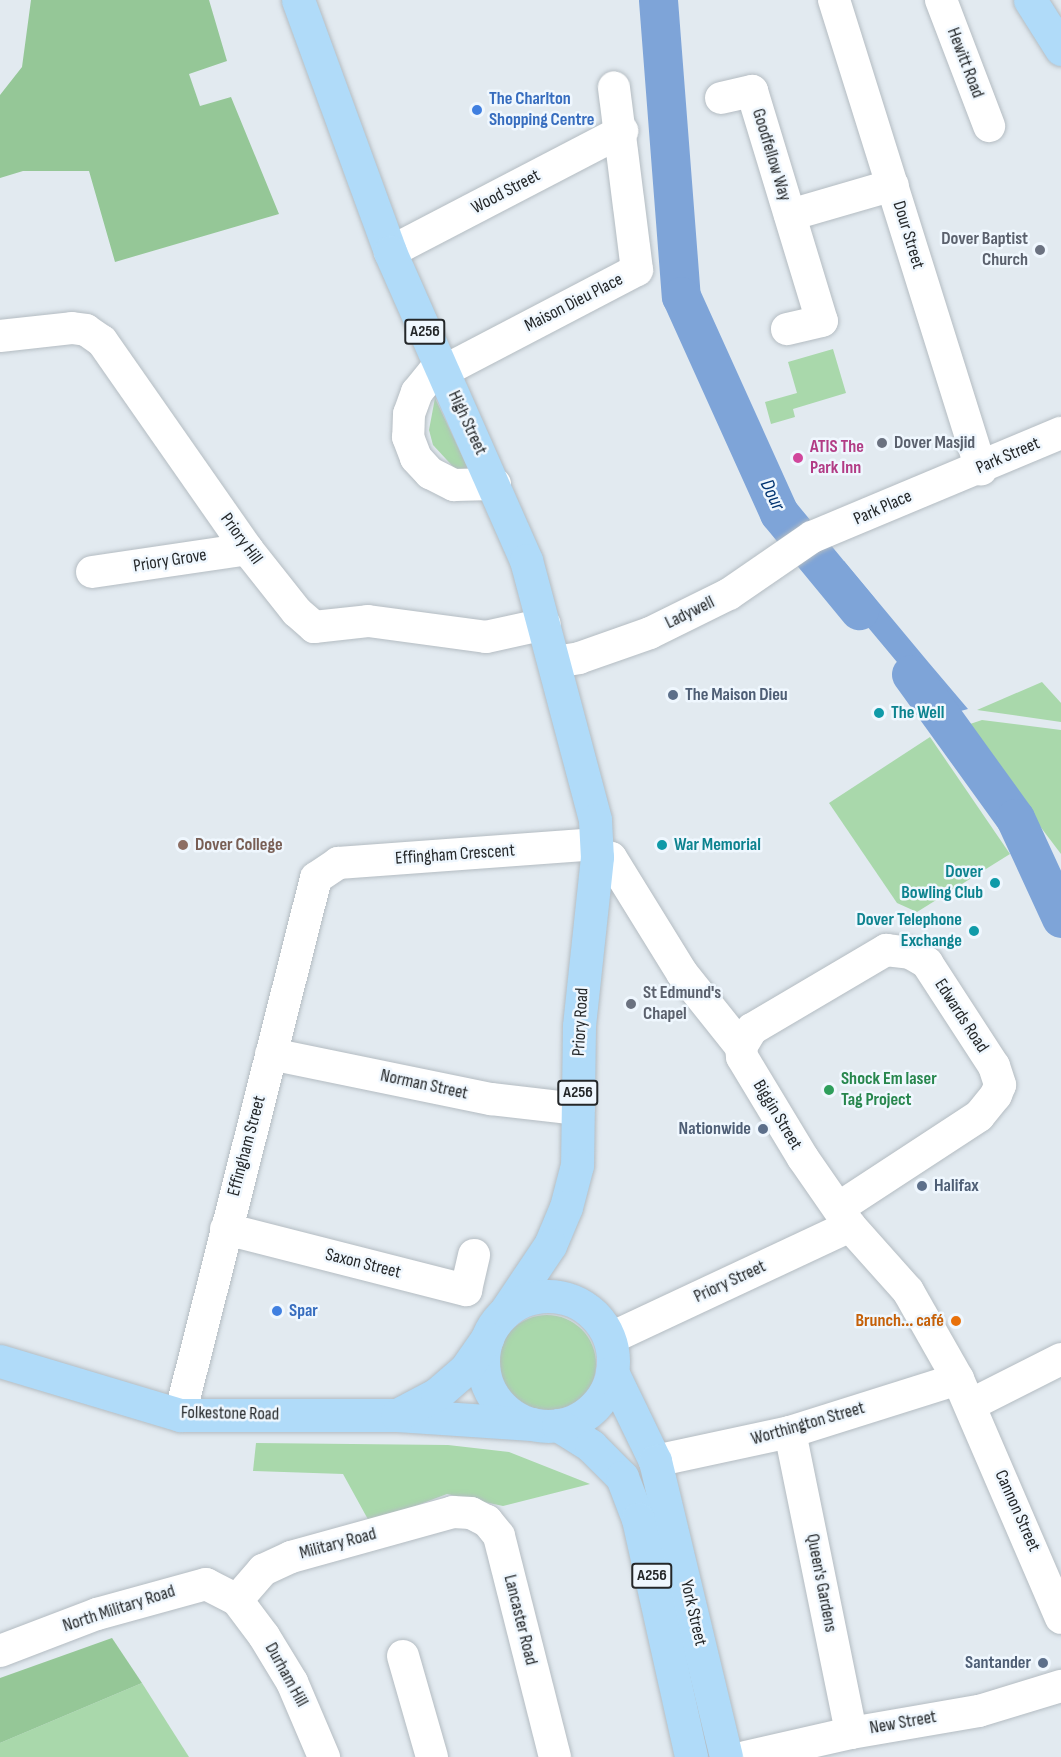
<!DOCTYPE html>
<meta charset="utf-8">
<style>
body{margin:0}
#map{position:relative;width:1061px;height:1757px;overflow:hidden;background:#e2eaf0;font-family:"Sofia Sans Condensed",sans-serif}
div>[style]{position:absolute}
.green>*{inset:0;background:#a9d8ab}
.round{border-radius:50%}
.forest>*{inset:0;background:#95c797}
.water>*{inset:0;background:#7ea4d8}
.river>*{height:39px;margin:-19.5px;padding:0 19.5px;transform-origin:19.5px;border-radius:19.5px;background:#7ea4d8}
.roads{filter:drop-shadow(0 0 2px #b4bcc2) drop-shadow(0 0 2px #b4bcc2)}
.minor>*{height:32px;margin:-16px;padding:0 16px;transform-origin:16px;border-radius:16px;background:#fff}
.major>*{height:33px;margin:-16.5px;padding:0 16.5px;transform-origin:16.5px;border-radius:16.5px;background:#b0dbf9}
.major>.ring{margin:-16.5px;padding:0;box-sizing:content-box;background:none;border:33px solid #b0dbf9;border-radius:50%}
.dots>*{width:16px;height:16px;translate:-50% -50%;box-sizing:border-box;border:3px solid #eff7fe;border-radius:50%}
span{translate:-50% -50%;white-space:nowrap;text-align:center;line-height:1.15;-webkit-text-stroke:5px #eff7fe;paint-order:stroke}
.shield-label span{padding:2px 4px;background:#eff7fe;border:2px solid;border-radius:4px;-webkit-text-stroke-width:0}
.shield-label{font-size:16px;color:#242729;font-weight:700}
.street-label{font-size:18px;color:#242729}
.shop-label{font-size:18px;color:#366cbe;font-weight:700}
.left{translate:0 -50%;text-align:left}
.worship-label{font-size:18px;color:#5b616d;font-weight:700}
.right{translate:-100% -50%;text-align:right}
.hotel-label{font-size:18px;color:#b23c85;font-weight:700}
.service-label{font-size:18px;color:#4e5e75;font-weight:700}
.culture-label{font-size:18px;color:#0d838f;font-weight:700}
.education-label{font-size:18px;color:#785e54;font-weight:700}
.leisure-label{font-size:18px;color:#27864d;font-weight:700}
.food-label{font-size:18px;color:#c56008;font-weight:700}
.water-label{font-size:20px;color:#003370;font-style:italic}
</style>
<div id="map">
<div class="green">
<i style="clip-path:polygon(833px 349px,846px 393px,793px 409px,795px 417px,771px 424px,765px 402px,797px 393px,788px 362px)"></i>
<i style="clip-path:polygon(435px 398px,472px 477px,458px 472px,433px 445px,429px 430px)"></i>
<i style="clip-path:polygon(1042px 682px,1061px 703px,1061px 722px,977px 710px)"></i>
<i style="clip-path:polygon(982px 720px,1061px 730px,1061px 854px,964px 726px)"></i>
<i style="clip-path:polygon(930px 737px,1010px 854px,917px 912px,897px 903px,829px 803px)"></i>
<i class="round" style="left:498px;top:1315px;width:98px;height:98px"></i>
<i style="clip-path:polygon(256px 1443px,448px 1445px,509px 1452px,590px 1484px,503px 1506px,447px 1494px,370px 1523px,343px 1474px,253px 1471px)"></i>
<i style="clip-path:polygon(142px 1683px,189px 1757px,0 1757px,0 1743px)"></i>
</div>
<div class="forest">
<i style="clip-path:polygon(31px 0,209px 0,227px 61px,189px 74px,200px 106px,231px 97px,279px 214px,115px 262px,89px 171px,23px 171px,0 178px,0 95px,22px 67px)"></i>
<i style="clip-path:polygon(112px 1638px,142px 1683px,0 1743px,0 1678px)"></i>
</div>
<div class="water">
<i style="clip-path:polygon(844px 561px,929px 663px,968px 709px,942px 716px,821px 571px)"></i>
<i style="clip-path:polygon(968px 727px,1047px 848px,1061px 877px,1061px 915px,1015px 818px,952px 733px)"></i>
</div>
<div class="river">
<i style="left:658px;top:0;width:297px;rotate:85.6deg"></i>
<i style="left:681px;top:296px;width:238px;rotate:65.7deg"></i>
<i style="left:779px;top:513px;width:126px;rotate:50.5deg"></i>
<i style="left:911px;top:674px;width:178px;rotate:54.2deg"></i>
<i style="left:1015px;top:818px;width:110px;rotate:65.3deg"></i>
</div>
<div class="roads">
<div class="minor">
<i style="left:834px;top:0;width:492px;rotate:72.6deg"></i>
<i style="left:941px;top:0;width:135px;rotate:69.1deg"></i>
<i style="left:721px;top:98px;width:32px;rotate:-13deg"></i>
<i style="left:752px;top:91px;width:240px;rotate:73.1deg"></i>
<i style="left:822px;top:321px;width:36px;rotate:167deg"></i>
<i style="left:790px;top:215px;width:107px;rotate:-16.2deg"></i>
<i style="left:390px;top:252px;width:262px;rotate:-27.5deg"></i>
<i style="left:0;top:336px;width:72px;rotate:-6.3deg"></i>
<i style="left:72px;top:328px;width:14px;rotate:8deg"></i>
<i style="left:86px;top:330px;width:19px;rotate:35deg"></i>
<i style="left:102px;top:341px;width:254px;rotate:55.1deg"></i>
<i style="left:247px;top:549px;width:80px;rotate:51.6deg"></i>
<i style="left:297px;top:612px;width:23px;rotate:41deg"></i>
<i style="left:314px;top:627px;width:54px;rotate:-6.3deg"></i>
<i style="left:368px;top:621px;width:119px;rotate:7.7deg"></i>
<i style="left:486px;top:637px;width:60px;rotate:-12.4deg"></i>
<i style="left:439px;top:365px;width:35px;rotate:129deg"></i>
<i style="left:417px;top:392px;width:23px;rotate:110deg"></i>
<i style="left:409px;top:414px;width:23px;rotate:92deg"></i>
<i style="left:408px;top:437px;width:22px;rotate:69deg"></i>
<i style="left:416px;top:458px;width:21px;rotate:47deg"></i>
<i style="left:430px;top:473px;width:27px;rotate:27deg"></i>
<i style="left:454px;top:485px;width:41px;rotate:-1.4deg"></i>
<i style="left:442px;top:372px;width:220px;rotate:-27.6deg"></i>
<i style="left:637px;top:270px;width:184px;rotate:-97.2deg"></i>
<i style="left:92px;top:572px;width:157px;rotate:-8.4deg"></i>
<i style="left:555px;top:662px;width:24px;rotate:-9deg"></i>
<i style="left:579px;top:658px;width:75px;rotate:-19.4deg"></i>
<i style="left:650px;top:633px;width:88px;rotate:-26.3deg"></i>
<i style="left:729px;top:594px;width:101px;rotate:-34.5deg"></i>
<i style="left:812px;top:537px;width:270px;rotate:-22.7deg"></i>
<i style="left:597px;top:857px;width:14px;rotate:4deg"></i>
<i style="left:611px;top:858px;width:135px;rotate:58.3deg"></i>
<i style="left:682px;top:973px;width:95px;rotate:51.4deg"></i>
<i style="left:741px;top:1047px;width:10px;rotate:84deg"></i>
<i style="left:742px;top:1057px;width:118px;rotate:58.9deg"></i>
<i style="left:803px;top:1158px;width:83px;rotate:55.3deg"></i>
<i style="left:850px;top:1226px;width:87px;rotate:48.3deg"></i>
<i style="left:908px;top:1291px;width:101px;rotate:60.4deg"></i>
<i style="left:958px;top:1379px;width:260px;rotate:66.7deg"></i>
<i style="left:741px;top:1047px;width:21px;rotate:-59deg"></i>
<i style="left:752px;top:1029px;width:156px;rotate:-30.5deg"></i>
<i style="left:886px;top:950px;width:24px;rotate:7deg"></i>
<i style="left:910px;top:953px;width:20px;rotate:30deg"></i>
<i style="left:927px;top:963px;width:123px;rotate:57deg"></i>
<i style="left:994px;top:1066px;width:20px;rotate:72deg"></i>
<i style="left:1000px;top:1085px;width:11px;rotate:112deg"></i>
<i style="left:996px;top:1095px;width:27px;rotate:129deg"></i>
<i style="left:979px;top:1116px;width:166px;rotate:146.8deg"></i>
<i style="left:271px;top:1054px;width:225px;rotate:11.6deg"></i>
<i style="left:491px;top:1099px;width:88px;rotate:6.6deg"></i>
<i style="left:226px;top:1229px;width:248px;rotate:14.3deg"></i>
<i style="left:466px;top:1290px;width:36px;rotate:-77deg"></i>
<i style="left:611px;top:1338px;width:264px;rotate:-25.1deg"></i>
<i style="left:970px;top:1405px;width:102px;rotate:-26.8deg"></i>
<i style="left:180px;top:1415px;width:554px;rotate:-75.79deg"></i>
<i style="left:316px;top:878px;width:27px;rotate:-34deg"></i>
<i style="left:338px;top:863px;width:260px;rotate:-4.2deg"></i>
<i style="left:790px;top:1432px;width:307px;rotate:78.5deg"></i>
<i style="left:655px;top:1461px;width:138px;rotate:-12.1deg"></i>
<i style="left:790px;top:1432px;width:176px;rotate:-17.5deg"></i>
<i style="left:237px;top:1600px;width:40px;rotate:-49deg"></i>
<i style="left:263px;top:1570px;width:31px;rotate:-25deg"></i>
<i style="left:291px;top:1557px;width:168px;rotate:-15.5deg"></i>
<i style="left:453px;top:1512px;width:18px;rotate:3deg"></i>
<i style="left:471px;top:1513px;width:18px;rotate:27deg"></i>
<i style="left:487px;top:1521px;width:19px;rotate:51deg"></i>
<i style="left:499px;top:1536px;width:228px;rotate:75.8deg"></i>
<i style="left:0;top:1651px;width:104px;rotate:-20.9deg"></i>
<i style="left:97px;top:1614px;width:113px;rotate:-15.4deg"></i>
<i style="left:206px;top:1584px;width:35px;rotate:27deg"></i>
<i style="left:237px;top:1600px;width:45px;rotate:53.1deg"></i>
<i style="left:264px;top:1636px;width:54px;rotate:58.7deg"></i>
<i style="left:292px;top:1682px;width:82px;rotate:66.9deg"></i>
<i style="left:403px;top:1656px;width:105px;rotate:74deg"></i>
<i style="left:745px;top:1757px;width:109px;rotate:-12.8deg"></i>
<i style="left:851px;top:1733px;width:130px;rotate:-9.8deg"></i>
<i style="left:979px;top:1711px;width:86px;rotate:-17deg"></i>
</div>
<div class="major">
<i style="left:298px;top:0;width:268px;rotate:69.9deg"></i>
<i style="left:390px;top:252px;width:337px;rotate:66.2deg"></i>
<i style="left:526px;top:560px;width:269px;rotate:75.1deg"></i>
<i style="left:595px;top:820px;width:37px;rotate:87deg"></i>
<i style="left:597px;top:857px;width:170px;rotate:96.1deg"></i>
<i style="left:579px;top:1026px;width:139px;rotate:90.8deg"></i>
<i style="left:577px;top:1165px;width:43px;rotate:104.7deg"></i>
<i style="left:566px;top:1207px;width:41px;rotate:112.8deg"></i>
<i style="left:550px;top:1245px;width:81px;rotate:123.9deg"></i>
<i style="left:1030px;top:0;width:58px;rotate:57.7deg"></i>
<i class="ring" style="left:483px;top:1296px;width:97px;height:97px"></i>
<i style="left:0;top:1361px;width:188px;rotate:16.7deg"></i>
<i style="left:180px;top:1415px;width:217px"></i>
<i style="left:397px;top:1415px;width:135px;rotate:3.8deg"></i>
<i style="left:612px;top:1372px;width:99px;rotate:64.2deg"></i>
<i style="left:655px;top:1461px;width:304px;rotate:76.5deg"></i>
<i style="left:397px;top:1415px;width:45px;rotate:-27.7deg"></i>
<i style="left:437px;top:1394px;width:37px;rotate:-41deg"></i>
<i style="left:465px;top:1370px;width:39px;rotate:-55deg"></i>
<i style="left:558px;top:1425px;width:39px;rotate:32deg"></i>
<i style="left:591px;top:1446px;width:44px;rotate:45deg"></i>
<i style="left:622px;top:1477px;width:45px;rotate:69.1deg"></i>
<i style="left:638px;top:1519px;width:244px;rotate:77.4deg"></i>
</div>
</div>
<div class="dots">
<i style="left:477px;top:110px;background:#3f7fe0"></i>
<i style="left:1040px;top:250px;background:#6b7280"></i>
<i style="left:882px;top:443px;background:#6b7280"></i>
<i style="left:798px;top:458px;background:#d1479c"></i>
<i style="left:673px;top:695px;background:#5c6f8a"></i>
<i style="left:879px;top:713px;background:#0f9aa8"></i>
<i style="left:183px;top:845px;background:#8d6e63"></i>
<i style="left:662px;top:845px;background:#0f9aa8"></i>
<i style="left:995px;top:883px;background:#0f9aa8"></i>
<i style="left:974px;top:931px;background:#0f9aa8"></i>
<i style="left:631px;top:1004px;background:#6b7280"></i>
<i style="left:829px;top:1090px;background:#2e9e5b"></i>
<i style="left:763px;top:1129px;background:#5c6f8a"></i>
<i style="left:922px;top:1186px;background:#5c6f8a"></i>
<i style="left:277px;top:1311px;background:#3f7fe0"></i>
<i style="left:956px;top:1321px;background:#e8710a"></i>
<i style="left:1043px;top:1663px;background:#5c6f8a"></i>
</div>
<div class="shield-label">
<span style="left:425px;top:332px">A256</span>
<span style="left:578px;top:1093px">A256</span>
<span style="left:652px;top:1576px">A256</span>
</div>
<div class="street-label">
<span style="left:965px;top:63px;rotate:69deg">Hewitt Road</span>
<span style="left:771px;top:155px;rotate:73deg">Goodfellow Way</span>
<span style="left:506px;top:192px;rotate:-28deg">Wood Street</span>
<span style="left:908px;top:235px;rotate:73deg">Dour Street</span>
<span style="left:574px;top:303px;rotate:-27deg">Maison Dieu Place</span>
<span style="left:467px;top:423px;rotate:65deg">High Street</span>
<span style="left:1008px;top:456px;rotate:-23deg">Park Street</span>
<span style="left:883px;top:508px;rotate:-24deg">Park Place</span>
<span style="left:241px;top:539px;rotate:54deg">Priory Hill</span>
<span style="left:170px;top:561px;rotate:-9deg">Priory Grove</span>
<span style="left:690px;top:613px;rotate:-26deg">Ladywell</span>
<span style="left:455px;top:855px;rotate:-4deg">Effingham Crescent</span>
<span style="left:961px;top:1016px;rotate:57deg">Edwards Road</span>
<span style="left:581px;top:1022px;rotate:-87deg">Priory Road</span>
<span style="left:424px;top:1085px;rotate:12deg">Norman Street</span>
<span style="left:777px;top:1115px;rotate:59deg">Biggin Street</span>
<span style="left:247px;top:1146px;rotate:-75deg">Effingham Street</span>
<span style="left:363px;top:1264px;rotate:14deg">Saxon Street</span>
<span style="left:730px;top:1282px;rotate:-25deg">Priory Street</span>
<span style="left:230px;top:1414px;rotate:1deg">Folkestone Road</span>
<span style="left:808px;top:1424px;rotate:-16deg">Worthington Street</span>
<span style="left:1017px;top:1511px;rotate:66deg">Cannon Street</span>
<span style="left:338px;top:1544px;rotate:-15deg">Military Road</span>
<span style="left:821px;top:1583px;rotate:79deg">Queen's Gardens</span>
<span style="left:119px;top:1609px;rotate:-18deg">North Military Road</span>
<span style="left:693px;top:1613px;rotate:77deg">York Street</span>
<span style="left:520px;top:1620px;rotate:76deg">Lancaster Road</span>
<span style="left:286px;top:1675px;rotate:61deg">Durham Hill</span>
<span style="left:903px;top:1723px;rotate:-10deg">New Street</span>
</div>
<div class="shop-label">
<span class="left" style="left:489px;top:110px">The Charlton<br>Shopping Centre</span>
<span class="left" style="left:289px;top:1311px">Spar</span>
</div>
<div class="worship-label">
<span class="right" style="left:1028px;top:250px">Dover Baptist<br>Church</span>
<span class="left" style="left:894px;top:443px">Dover Masjid</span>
<span class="left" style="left:643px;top:1004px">St Edmund's<br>Chapel</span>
</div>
<div class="hotel-label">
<span class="left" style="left:810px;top:458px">ATIS The<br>Park Inn</span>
</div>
<div class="service-label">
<span class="left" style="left:685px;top:695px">The Maison Dieu</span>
<span class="right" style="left:751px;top:1129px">Nationwide</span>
<span class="left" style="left:934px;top:1186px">Halifax</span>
<span class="right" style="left:1031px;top:1663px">Santander</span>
</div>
<div class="culture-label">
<span class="left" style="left:891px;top:713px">The Well</span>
<span class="left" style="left:674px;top:845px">War Memorial</span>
<span class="right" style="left:983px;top:883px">Dover<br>Bowling Club</span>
<span class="right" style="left:962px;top:931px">Dover Telephone<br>Exchange</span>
</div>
<div class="education-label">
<span class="left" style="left:195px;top:845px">Dover College</span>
</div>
<div class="leisure-label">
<span class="left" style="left:841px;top:1090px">Shock Em laser<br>Tag Project</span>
</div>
<div class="food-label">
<span class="right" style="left:944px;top:1321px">Brunch... café</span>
</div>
<div class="water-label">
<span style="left:772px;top:495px;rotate:64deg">Dour</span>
</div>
</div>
